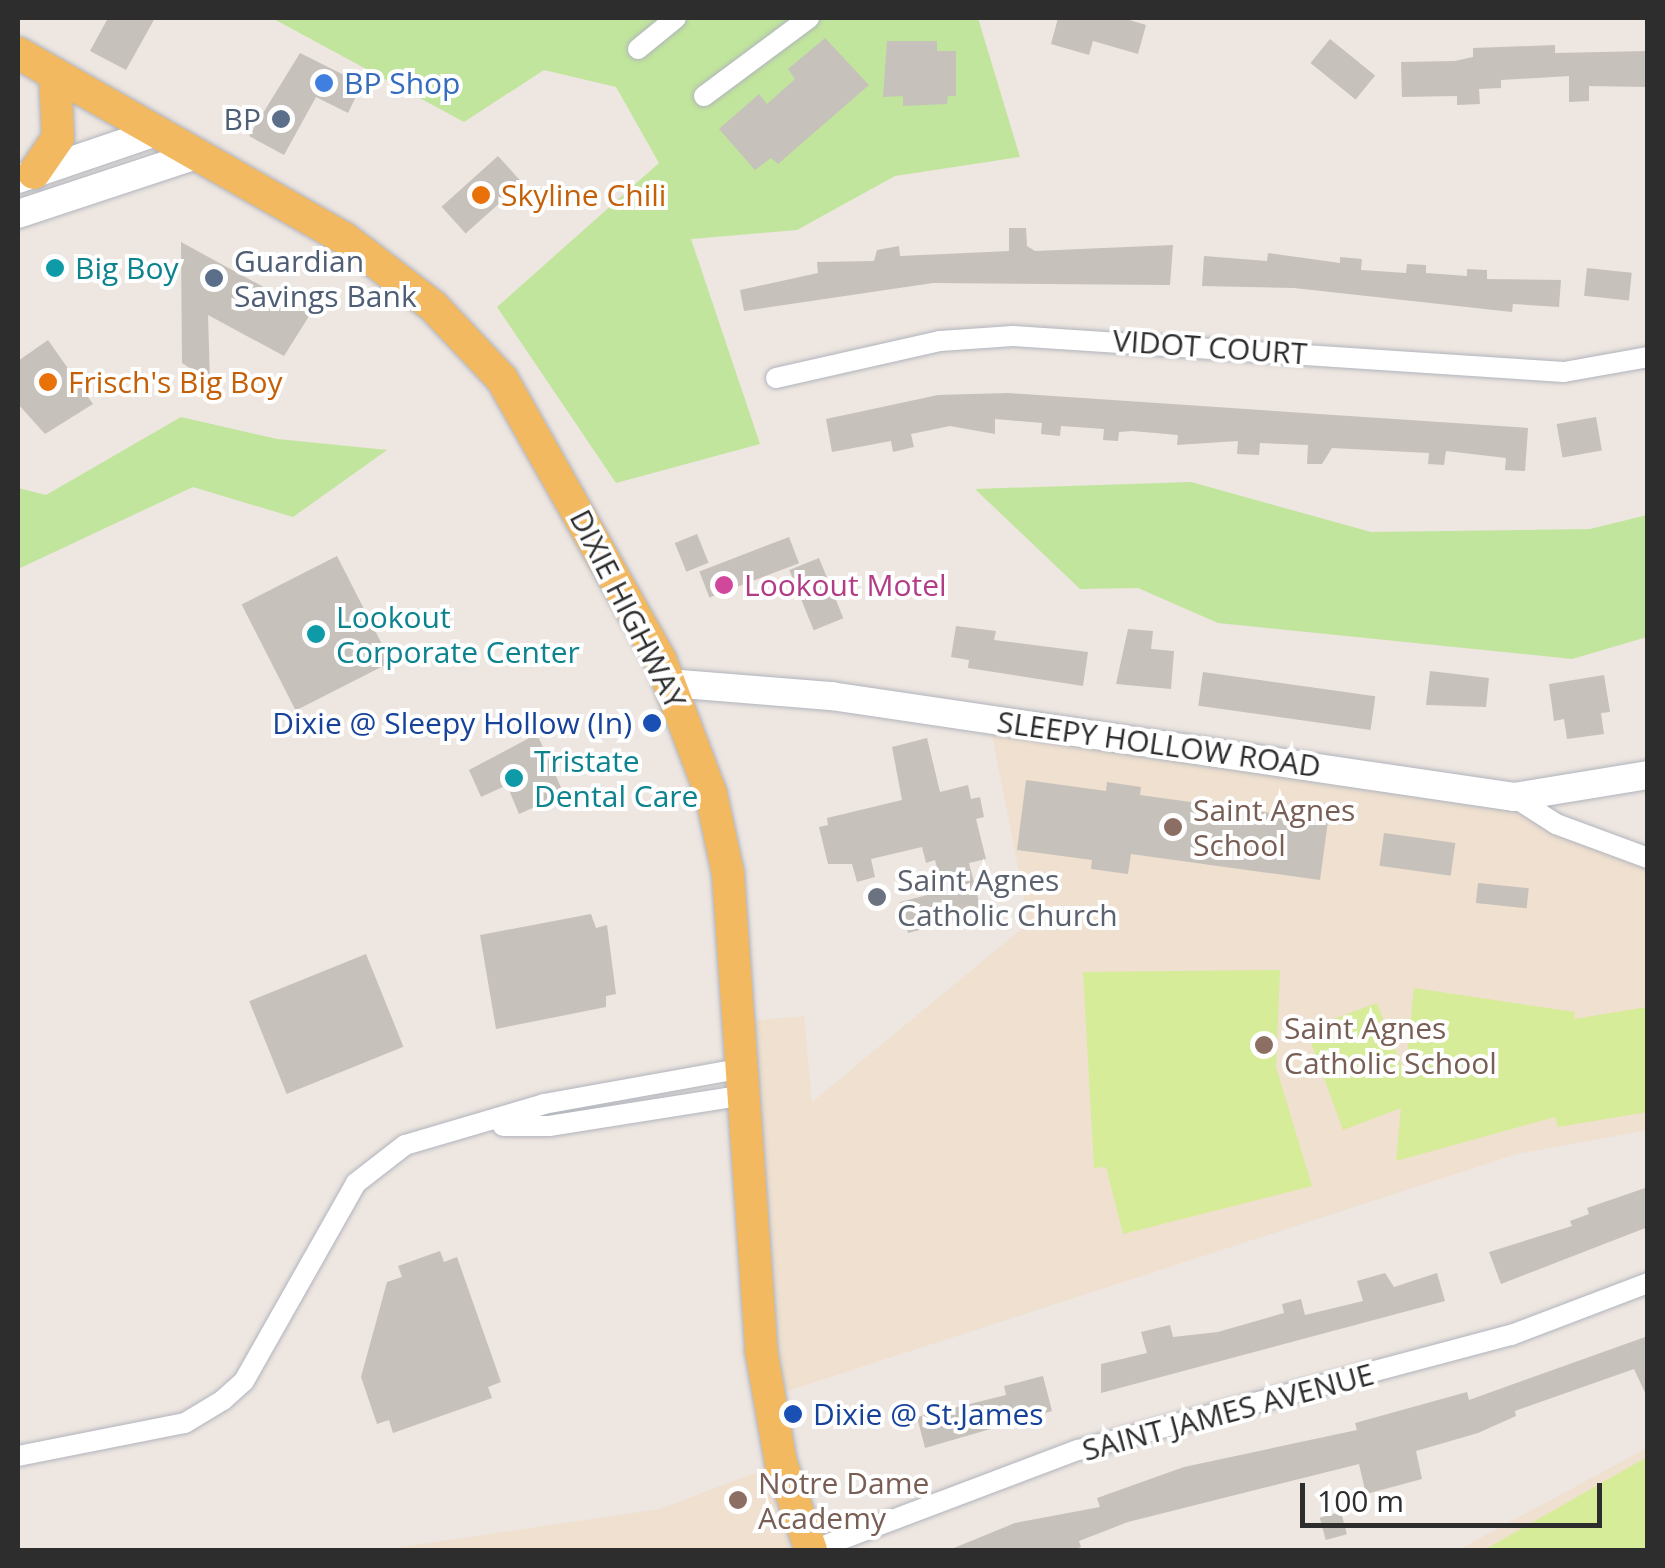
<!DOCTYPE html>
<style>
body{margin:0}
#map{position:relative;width:1665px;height:1568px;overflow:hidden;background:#eee6e0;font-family:"Open Sans",sans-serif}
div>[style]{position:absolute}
.education>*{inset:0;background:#efe0cf}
.green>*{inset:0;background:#c1e59c}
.pitch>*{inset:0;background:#d6ec98}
.building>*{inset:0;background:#c7c1bb;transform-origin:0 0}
.roads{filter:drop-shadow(0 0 2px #b0b4bd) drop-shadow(0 0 2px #b0b4bd)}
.street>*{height:20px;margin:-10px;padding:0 10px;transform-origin:10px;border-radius:10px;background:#fff}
.secondary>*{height:28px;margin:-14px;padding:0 14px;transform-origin:14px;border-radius:14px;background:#fff}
.primary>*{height:32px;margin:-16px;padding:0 16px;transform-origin:16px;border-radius:16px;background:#f2b961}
.dots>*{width:28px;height:28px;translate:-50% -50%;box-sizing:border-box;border:5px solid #fff;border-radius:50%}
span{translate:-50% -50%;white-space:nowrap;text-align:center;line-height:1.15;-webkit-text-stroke:8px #fff;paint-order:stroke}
.shop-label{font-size:30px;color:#366cbe}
.left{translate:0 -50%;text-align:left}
.service-label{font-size:30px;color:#4e5e75}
.right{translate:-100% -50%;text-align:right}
.food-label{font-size:30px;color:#c56008}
.culture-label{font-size:30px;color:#0d838f}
.street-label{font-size:30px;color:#2d2d2d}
.hotel-label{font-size:30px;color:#b23c85}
.transit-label{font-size:30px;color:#164399}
.education-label{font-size:30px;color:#785e54}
.worship-label{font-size:30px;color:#5b616d}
.frame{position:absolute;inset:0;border:20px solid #2d2d2d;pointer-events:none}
.scale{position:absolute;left:1300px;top:1483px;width:302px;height:45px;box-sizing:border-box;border:5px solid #2d2d2d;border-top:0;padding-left:12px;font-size:30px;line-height:35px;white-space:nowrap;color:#2d2d2d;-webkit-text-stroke:8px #fff;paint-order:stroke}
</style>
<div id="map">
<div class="education">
<i style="clip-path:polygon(989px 719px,1471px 791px,1647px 858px,1647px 1130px,1517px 1154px,769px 1397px,741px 1022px,804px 1016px,812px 1102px,1029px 923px)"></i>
<i style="clip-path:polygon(1647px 1448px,1647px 1550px,1458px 1550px)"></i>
<i style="clip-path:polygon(781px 1463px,811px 1550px,382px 1550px,660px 1509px)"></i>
</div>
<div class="green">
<i style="clip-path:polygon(272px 18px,978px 18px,1020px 157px,895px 176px,797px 230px,691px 239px,760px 444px,616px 483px,497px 307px,659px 163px,616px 87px,544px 70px,464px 122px)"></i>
<i style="clip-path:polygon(181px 417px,277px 439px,387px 450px,293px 517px,193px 487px,18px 569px,18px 488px,46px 495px)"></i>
<i style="clip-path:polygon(1191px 482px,1371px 532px,1590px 529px,1647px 515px,1647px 637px,1572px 659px,1218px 623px,1138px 588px,1080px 589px,975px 489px)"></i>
</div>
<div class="pitch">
<i style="clip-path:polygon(1280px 970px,1276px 1067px,1312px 1186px,1123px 1234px,1106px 1167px,1094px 1168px,1083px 972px)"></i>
<i style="clip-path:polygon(1414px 988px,1575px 1012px,1574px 1019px,1647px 1007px,1647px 1112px,1558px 1127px,1555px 1117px,1396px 1161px,1401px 1108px,1343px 1130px,1306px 1029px,1377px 1003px,1405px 1075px)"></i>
<i style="clip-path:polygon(1647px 1457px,1647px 1550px,1484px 1550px)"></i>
</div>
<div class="building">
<i style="clip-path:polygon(108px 18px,155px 18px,126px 70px,90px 51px)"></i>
<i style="clip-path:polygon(1058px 18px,1126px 19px,1146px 25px,1138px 54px,1093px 41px,1089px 55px,1051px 44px)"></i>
<i style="clip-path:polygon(825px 38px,869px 85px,778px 164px,771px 158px,755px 170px,719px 129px,759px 94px,767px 104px,795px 79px,788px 69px)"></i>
<i style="left:1330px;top:39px;width:58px;height:31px;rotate:39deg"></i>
<i style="clip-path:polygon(887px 41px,937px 41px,937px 51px,956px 51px,956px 96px,948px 96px,947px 104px,903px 106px,903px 96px,883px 97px)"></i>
<i style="clip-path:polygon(1555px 45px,1555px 53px,1648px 51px,1648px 87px,1589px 86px,1589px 101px,1569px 102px,1569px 76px,1501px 80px,1501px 88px,1479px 89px,1480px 104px,1457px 105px,1457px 96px,1402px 97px,1401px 62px,1455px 61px,1473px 57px,1473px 48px)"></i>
<i style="clip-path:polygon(300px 53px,362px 84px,348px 113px,316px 97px,284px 155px,249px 136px)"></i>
<i style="left:498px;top:156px;width:36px;height:76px;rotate:48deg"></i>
<i style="clip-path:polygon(1009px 228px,1026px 228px,1027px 246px,1035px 251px,1173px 245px,1170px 285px,933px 283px,744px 311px,740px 290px,818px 273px,817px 262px,874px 261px,877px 250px,899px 246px,900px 256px,1009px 251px)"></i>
<i style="clip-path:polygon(181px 242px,311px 313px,284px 356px,208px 315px,210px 381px,182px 363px)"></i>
<i style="clip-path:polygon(1268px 253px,1340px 263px,1340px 257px,1362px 259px,1361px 270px,1406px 273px,1407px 264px,1426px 265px,1426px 273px,1467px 276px,1467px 269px,1487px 270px,1487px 279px,1561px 280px,1559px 307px,1513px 304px,1512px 312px,1294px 288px,1202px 286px,1204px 256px,1267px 261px)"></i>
<i style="left:1587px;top:268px;width:45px;height:28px;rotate:6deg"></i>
<i style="clip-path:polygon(48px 340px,93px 404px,45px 434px,18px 404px,18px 361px)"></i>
<i style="clip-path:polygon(1008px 393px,1528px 428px,1525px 471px,1505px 470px,1506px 458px,1446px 451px,1444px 465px,1428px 464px,1429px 453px,1332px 448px,1322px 464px,1307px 464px,1308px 445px,1260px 443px,1259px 455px,1237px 454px,1238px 441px,1177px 445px,1178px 435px,1132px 431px,1119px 432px,1118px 441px,1103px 440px,1104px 429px,1061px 426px,1060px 436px,1041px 434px,1042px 423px,995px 419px,995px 434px,950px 426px,911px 434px,914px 447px,893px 452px,891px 441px,832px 452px,826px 419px,938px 395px)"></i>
<i style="left:1596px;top:417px;width:34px;height:40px;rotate:80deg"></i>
<i style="left:697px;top:534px;width:31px;height:24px;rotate:68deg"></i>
<i style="left:789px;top:537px;width:28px;height:96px;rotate:69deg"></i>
<i style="left:337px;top:556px;width:119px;height:107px;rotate:63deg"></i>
<i style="left:819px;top:558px;width:65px;height:32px;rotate:68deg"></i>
<i style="clip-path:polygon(956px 626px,996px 631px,994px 640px,1088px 652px,1083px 686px,968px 668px,969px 660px,951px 657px)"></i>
<i style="clip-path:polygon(1128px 629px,1153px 631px,1151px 649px,1174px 651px,1171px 689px,1116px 684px)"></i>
<i style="clip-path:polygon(1430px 671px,1489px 678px,1486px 707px,1426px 705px)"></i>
<i style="left:1203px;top:672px;width:174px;height:34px;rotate:8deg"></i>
<i style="clip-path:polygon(1604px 675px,1610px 712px,1601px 713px,1604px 734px,1567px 739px,1564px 719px,1554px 721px,1549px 684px)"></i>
<i style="clip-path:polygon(537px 734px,564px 794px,519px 814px,507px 785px,481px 797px,469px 770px)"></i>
<i style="clip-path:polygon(927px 738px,940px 792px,968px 785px,971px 799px,980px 797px,984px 817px,976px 819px,986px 859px,969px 863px,982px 914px,908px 933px,900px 902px,943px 891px,935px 860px,926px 863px,922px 847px,871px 859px,875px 877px,857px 882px,852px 864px,828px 864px,819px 827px,828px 825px,827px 818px,902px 800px,892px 747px)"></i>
<i style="clip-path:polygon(1026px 780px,1106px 791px,1107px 782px,1141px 787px,1140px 795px,1328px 821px,1320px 880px,1131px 854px,1128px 874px,1091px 869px,1092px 860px,1017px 850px)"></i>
<i style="left:1384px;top:833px;width:72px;height:33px;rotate:8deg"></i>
<i style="left:1478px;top:883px;width:51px;height:20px;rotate:6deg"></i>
<i style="clip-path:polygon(591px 914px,596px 928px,607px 925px,616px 994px,606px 996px,606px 1007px,496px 1029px,480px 935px)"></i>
<i style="left:366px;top:954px;width:100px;height:126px;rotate:68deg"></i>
<i style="clip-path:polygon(1648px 1187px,1648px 1227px,1501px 1284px,1489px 1252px,1572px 1226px,1570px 1221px,1589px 1214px,1587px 1208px)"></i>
<i style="clip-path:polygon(440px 1251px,444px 1262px,457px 1257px,501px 1382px,488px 1387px,492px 1398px,393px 1433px,389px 1420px,377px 1424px,361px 1377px,387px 1282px,402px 1277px,398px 1266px)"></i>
<i style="clip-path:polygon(1385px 1273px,1394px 1287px,1437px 1273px,1445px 1301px,1101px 1393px,1101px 1364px,1147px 1353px,1141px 1332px,1170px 1325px,1173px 1337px,1218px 1332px,1284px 1313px,1282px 1304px,1301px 1299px,1305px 1315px,1363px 1301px,1357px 1281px)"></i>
<i style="clip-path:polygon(1648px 1336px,1648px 1399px,1634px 1369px,1515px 1411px,1516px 1416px,1478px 1433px,1416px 1451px,1422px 1479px,1366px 1494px,1359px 1464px,1128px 1522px,1079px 1541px,1081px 1547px,1072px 1550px,949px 1550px,1015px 1523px,1100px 1507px,1097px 1498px,1184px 1467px,1357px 1430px,1355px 1423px,1467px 1392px,1469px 1400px)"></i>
<i style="clip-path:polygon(1043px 1376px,1052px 1411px,925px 1448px,917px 1417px,1006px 1395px,1004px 1386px)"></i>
<i style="left:1341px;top:1512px;width:23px;height:22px;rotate:75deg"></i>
</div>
<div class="roads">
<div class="street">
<i style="left:638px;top:49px;width:49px;rotate:-39.2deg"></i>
<i style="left:704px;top:96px;width:131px;rotate:-36.6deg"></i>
<i style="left:776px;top:378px;width:168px;rotate:-12.7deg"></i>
<i style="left:940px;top:341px;width:73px;rotate:-3.9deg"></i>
<i style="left:1013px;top:336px;width:552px;rotate:3.74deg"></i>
<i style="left:1564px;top:372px;width:85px;rotate:-10.1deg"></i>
<i style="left:1514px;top:797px;width:50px;rotate:32.7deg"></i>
<i style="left:1556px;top:824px;width:98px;rotate:20.3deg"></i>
<i style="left:503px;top:1126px;width:46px"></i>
<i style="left:549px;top:1126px;width:198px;rotate:-9deg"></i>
<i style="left:18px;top:1456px;width:170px;rotate:-11.2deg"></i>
<i style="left:185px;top:1423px;width:44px;rotate:-31.2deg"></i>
<i style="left:223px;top:1400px;width:28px;rotate:-42deg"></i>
<i style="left:244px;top:1381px;width:227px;rotate:-60.5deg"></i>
<i style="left:356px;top:1183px;width:62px;rotate:-37.8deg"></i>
<i style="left:405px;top:1145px;width:145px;rotate:-16.4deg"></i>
<i style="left:544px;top:1104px;width:203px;rotate:-10.2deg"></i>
<i style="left:813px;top:1550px;width:283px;rotate:-20.7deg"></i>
<i style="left:1078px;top:1450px;width:448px;rotate:-14.9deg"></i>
<i style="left:1511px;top:1335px;width:147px;rotate:-20.8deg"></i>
</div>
<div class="secondary">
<i style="left:18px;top:179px;width:146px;rotate:-18.8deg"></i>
<i style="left:18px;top:214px;width:188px;rotate:-18.3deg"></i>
<i style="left:669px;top:683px;width:163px;rotate:4.6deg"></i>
<i style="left:831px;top:696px;width:690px;rotate:8.41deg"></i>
<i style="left:1514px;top:797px;width:136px;rotate:-9.3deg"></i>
</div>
<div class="primary">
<i style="left:18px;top:53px;width:375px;rotate:29.6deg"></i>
<i style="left:344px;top:238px;width:112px;rotate:37.4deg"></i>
<i style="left:433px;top:306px;width:100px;rotate:46.6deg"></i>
<i style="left:502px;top:379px;width:322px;rotate:60.6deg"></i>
<i style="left:660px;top:659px;width:144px;rotate:69.3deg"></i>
<i style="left:711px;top:794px;width:81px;rotate:77.9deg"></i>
<i style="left:728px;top:873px;width:478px;rotate:86deg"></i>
<i style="left:761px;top:1350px;width:115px;rotate:80deg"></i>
<i style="left:781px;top:1463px;width:92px;rotate:71deg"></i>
<i style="left:34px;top:173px;width:42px;rotate:-55.6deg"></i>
<i style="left:58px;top:138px;width:64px;rotate:-92.7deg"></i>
</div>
</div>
<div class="dots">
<i style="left:324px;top:83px;background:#3f7fe0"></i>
<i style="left:281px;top:119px;background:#5c6f8a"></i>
<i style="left:481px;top:195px;background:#e8710a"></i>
<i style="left:55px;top:268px;background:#0f9aa8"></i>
<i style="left:214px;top:278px;background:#5c6f8a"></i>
<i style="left:48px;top:382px;background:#e8710a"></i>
<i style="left:724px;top:585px;background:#d1479c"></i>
<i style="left:316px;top:634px;background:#0f9aa8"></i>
<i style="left:652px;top:723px;background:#1a4fb4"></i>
<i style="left:514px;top:778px;background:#0f9aa8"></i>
<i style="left:1173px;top:827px;background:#8d6e63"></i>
<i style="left:877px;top:897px;background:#6b7280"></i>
<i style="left:1264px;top:1045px;background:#8d6e63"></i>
<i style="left:793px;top:1414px;background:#1a4fb4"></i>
<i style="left:738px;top:1500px;background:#8d6e63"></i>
</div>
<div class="shop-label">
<span class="left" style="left:344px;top:83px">BP Shop</span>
</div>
<div class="service-label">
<span class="right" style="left:261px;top:119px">BP</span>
<span class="left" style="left:234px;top:278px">Guardian<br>Savings Bank</span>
</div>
<div class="food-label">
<span class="left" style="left:501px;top:195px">Skyline Chili</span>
<span class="left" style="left:68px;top:382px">Frisch's Big Boy</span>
</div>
<div class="culture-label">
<span class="left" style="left:75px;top:268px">Big Boy</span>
<span class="left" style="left:336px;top:634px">Lookout<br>Corporate Center</span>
<span class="left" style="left:534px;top:778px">Tristate<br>Dental Care</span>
</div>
<div class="street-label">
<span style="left:1210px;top:347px;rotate:4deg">VIDOT COURT</span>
<span style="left:628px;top:609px;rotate:63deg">DIXIE HIGHWAY</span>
<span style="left:1159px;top:744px;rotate:8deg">SLEEPY HOLLOW ROAD</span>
<span style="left:1228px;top:1412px;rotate:-15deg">SAINT JAMES AVENUE</span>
</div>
<div class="hotel-label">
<span class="left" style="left:744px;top:585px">Lookout Motel</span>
</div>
<div class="transit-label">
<span class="right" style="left:632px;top:723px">Dixie @ Sleepy Hollow (In)</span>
<span class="left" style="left:813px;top:1414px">Dixie @ St.James</span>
</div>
<div class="education-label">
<span class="left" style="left:1193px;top:827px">Saint Agnes<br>School</span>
<span class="left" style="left:1284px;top:1045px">Saint Agnes<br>Catholic School</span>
<span class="left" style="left:758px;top:1500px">Notre Dame<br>Academy</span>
</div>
<div class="worship-label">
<span class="left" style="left:897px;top:897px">Saint Agnes<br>Catholic Church</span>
</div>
<div class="frame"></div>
<div class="scale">100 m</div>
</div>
